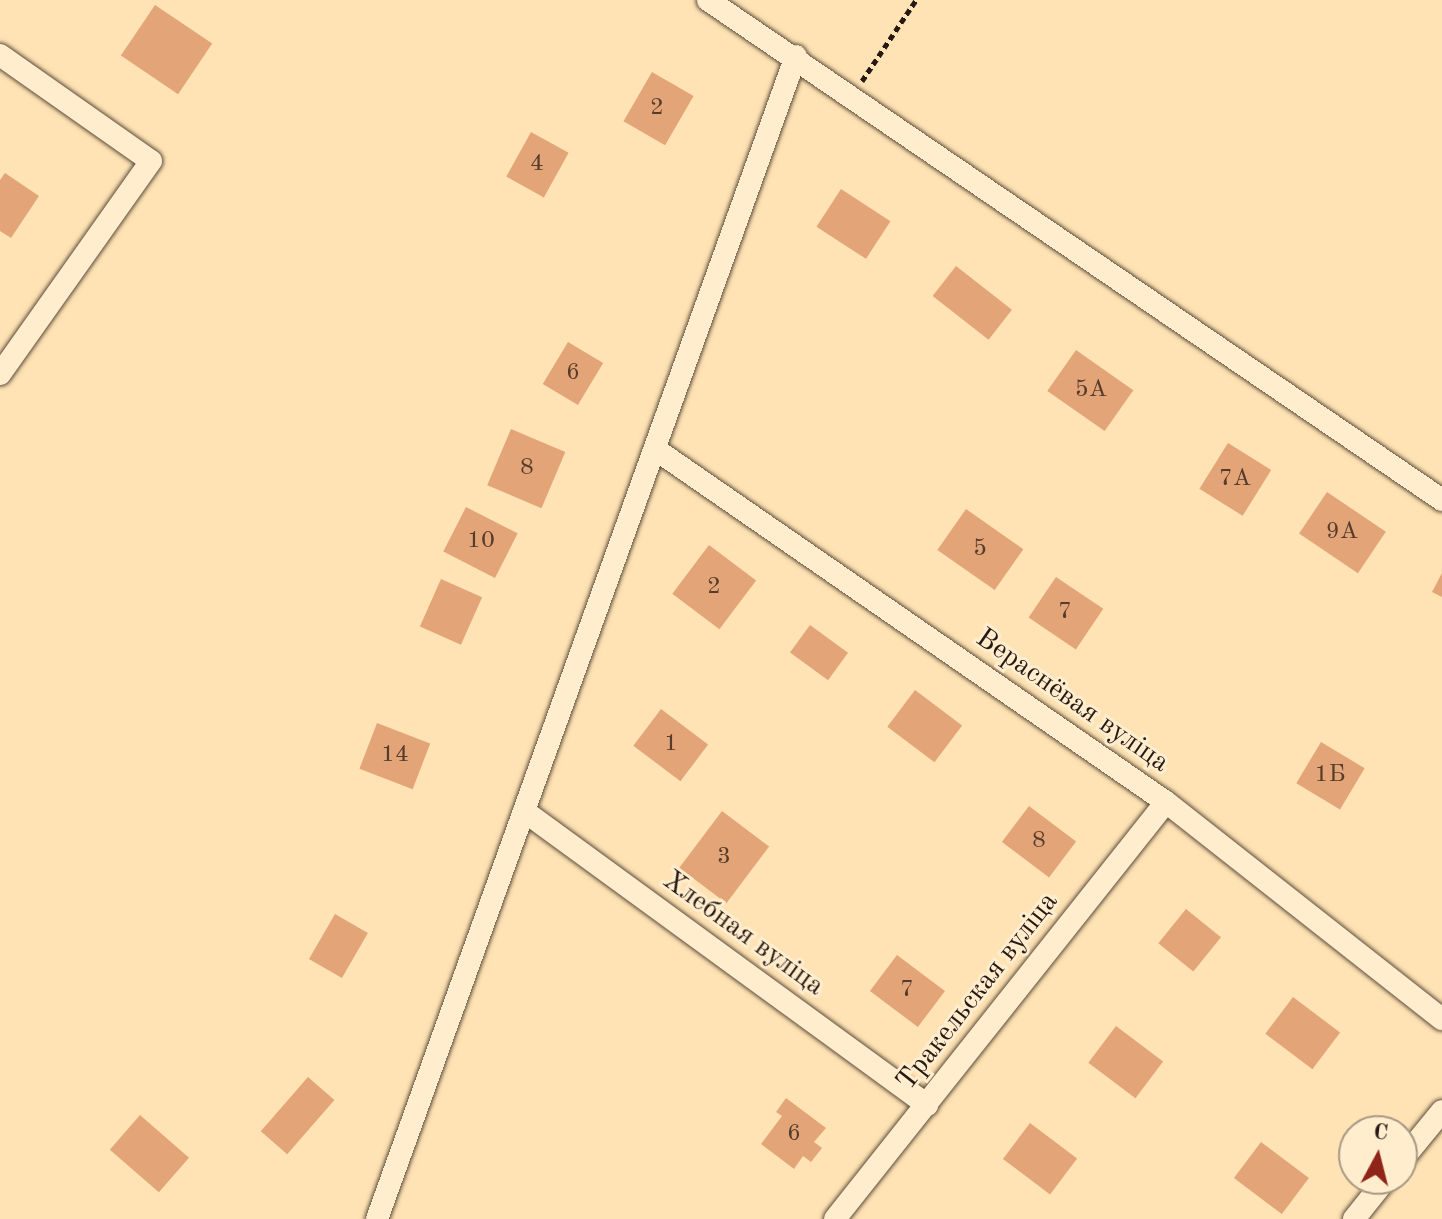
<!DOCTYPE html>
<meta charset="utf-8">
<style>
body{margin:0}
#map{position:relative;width:1442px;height:1219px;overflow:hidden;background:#ffe3b4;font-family:"Old Standard TT",serif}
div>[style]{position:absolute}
.building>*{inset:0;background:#e3a477;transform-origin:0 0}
.path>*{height:5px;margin-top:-2.5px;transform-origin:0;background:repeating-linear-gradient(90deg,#261913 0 6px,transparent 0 10px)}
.roads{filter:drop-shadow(0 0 2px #5c4c3b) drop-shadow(0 0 2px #5c4c3b)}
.minor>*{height:22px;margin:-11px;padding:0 11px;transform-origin:11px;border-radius:11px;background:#ffedce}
span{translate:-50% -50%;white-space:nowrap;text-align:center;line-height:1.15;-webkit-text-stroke:6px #ffedce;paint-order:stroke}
.number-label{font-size:24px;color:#553c2c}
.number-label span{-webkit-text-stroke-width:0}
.street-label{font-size:28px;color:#261913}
.north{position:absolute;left:1338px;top:1115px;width:80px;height:80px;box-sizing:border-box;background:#ffedce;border:2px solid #a89883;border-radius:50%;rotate:7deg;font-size:22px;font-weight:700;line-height:32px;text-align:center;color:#261913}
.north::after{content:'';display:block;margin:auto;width:28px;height:36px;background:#8f2418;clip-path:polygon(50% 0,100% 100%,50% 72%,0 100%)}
</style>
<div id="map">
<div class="building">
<i style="left:155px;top:5px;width:69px;height:61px;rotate:34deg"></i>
<i style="left:652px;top:72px;width:48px;height:57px;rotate:30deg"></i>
<i style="left:531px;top:132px;width:43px;height:51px;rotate:29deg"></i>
<i style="clip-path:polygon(5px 173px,39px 196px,11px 238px,0 231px,0 180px)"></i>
<i style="left:841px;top:189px;width:59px;height:45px;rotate:33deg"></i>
<i style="left:956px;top:266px;width:71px;height:38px;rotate:38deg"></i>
<i style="left:568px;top:342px;width:41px;height:49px;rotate:31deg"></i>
<i style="left:1076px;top:350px;width:70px;height:50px;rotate:35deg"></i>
<i style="left:511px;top:429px;width:59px;height:61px;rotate:23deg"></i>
<i style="left:1228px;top:443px;width:51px;height:54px;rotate:32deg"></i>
<i style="left:1327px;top:492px;width:71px;height:50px;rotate:34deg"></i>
<i style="left:466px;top:507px;width:58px;height:50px;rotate:27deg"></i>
<i style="left:966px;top:509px;width:70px;height:50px;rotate:35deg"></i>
<i style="left:709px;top:545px;width:59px;height:61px;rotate:37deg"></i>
<i style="clip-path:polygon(1442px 573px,1442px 597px,1432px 592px)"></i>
<i style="left:1056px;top:577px;width:57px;height:49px;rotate:34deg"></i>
<i style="left:441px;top:579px;width:45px;height:52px;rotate:24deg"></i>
<i style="left:810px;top:625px;width:47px;height:34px;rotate:36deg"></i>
<i style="left:915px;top:690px;width:59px;height:46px;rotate:37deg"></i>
<i style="left:661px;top:709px;width:59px;height:46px;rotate:37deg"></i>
<i style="left:377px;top:723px;width:57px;height:49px;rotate:21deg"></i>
<i style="left:1321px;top:742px;width:51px;height:48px;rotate:31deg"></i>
<i style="left:1029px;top:806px;width:59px;height:45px;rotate:37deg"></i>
<i style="left:722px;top:811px;width:59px;height:71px;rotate:37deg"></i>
<i style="left:1186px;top:909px;width:45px;height:44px;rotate:39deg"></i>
<i style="left:335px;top:914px;width:38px;height:52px;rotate:30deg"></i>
<i style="left:897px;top:955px;width:60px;height:45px;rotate:37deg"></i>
<i style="left:1293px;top:997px;width:59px;height:46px;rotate:37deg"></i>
<i style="left:1116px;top:1026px;width:59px;height:46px;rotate:37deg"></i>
<i style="left:308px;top:1077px;width:35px;height:72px;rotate:41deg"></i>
<i style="clip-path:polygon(786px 1098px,826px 1128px,814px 1142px,822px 1148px,811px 1162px,803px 1156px,794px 1169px,761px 1144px,782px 1116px,776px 1112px)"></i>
<i style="left:140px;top:1115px;width:65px;height:46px;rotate:41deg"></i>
<i style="left:1030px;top:1123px;width:59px;height:45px;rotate:37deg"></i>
<i style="left:1261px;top:1142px;width:60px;height:45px;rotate:37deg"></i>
</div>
<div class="path">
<i style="left:862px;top:81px;width:97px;rotate:-56.3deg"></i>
</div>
<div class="roads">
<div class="minor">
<i style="left:708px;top:0;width:888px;rotate:34.26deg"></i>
<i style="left:0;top:55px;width:184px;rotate:35.1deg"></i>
<i style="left:151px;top:161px;width:261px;rotate:125.3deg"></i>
<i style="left:655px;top:449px;width:621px;rotate:34.64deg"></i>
<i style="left:1166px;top:802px;width:351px;rotate:38.2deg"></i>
<i style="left:524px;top:811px;width:499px;rotate:36.1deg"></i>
<i style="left:1402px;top:1160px;width:63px;rotate:-50.8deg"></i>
<i style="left:377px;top:1219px;width:1236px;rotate:-70.19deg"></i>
<i style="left:835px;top:1219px;width:532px;rotate:-51.56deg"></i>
<i style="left:1354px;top:1219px;width:51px;rotate:-51.3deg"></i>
</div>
</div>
<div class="number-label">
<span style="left:657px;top:109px">2</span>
<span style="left:537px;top:165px">4</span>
<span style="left:573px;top:374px">6</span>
<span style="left:1091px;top:391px">5А</span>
<span style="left:527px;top:469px">8</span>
<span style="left:1235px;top:480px">7А</span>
<span style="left:1342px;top:533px">9А</span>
<span style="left:481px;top:542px">10</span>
<span style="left:980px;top:550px">5</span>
<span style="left:714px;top:588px">2</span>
<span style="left:1065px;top:613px">7</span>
<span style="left:671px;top:745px">1</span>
<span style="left:395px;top:756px">14</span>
<span style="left:1330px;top:776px">1Б</span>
<span style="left:1039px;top:842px">8</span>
<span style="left:724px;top:858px">3</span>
<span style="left:907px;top:991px">7</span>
<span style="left:794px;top:1135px">6</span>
</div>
<div class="street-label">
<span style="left:1072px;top:701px;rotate:35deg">Вераснёвая вуліца</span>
<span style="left:743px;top:934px;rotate:36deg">Хлебная вуліца</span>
<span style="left:978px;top:992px;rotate:-52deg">Тракельская вуліца</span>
</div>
<div class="north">С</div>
</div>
